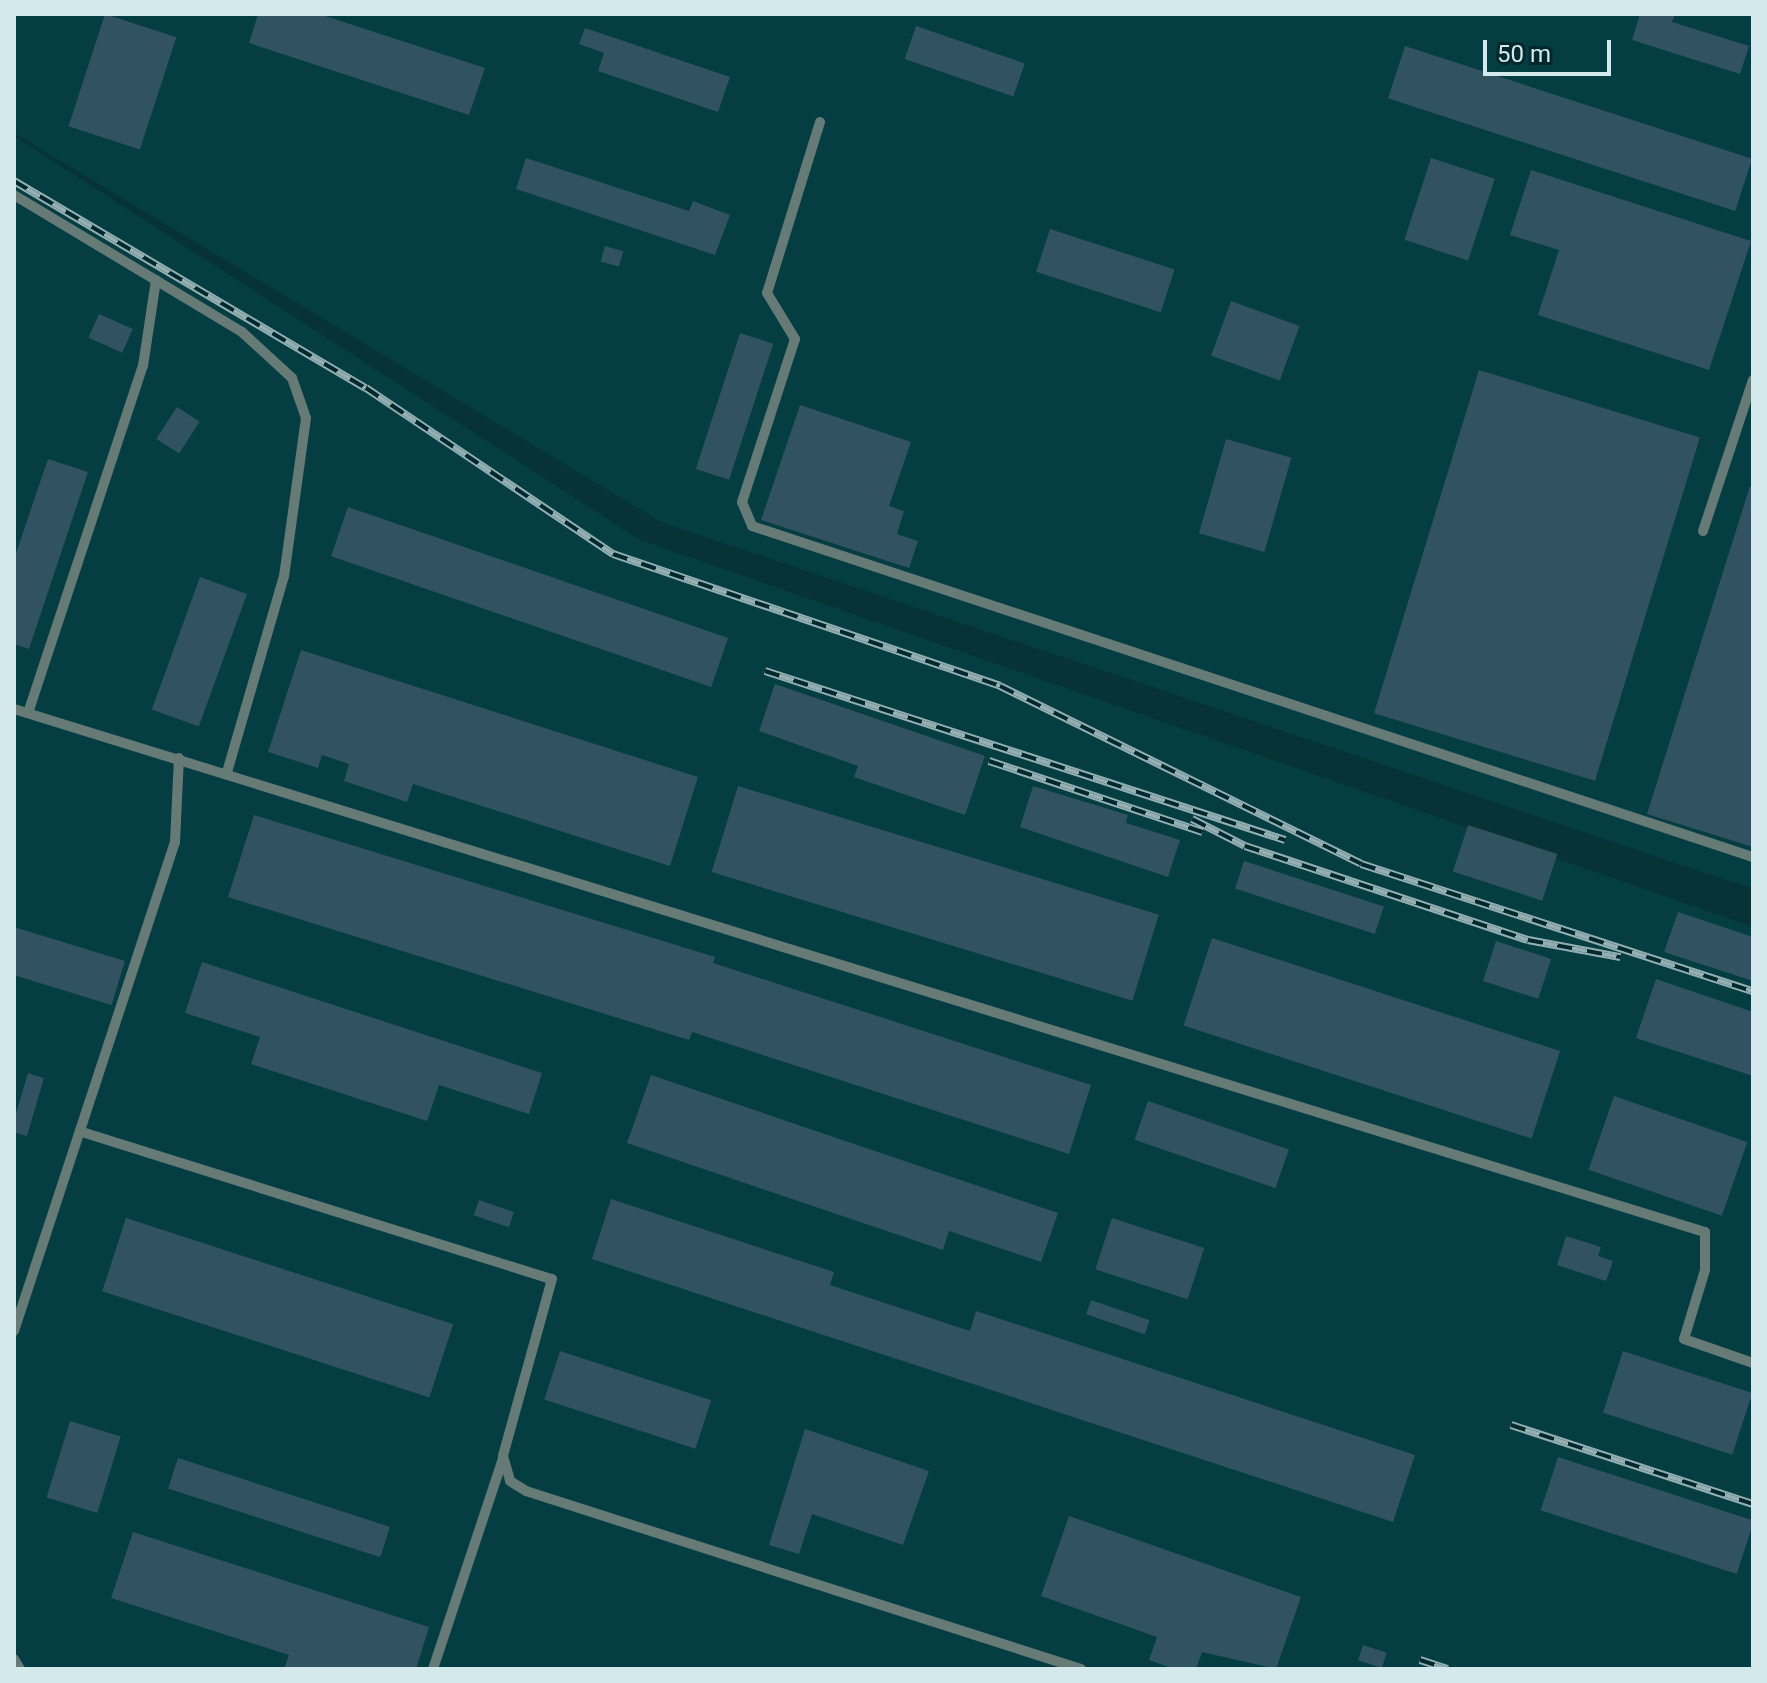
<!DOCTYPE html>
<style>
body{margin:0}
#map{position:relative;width:1767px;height:1683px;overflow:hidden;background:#073337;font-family:Roboto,sans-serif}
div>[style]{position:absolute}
.built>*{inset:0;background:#043e43}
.building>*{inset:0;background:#315260;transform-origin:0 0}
.service>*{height:10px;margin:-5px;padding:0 5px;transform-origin:5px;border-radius:5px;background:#667a76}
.rail>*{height:8px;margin-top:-4px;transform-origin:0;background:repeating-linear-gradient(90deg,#00282d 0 15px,#93afb2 0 30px);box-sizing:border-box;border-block:2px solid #93afb2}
span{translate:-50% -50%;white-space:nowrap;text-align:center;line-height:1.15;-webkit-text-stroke:8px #00282d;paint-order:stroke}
.frame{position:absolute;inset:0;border:16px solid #d4e9eb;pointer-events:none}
.scale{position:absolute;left:1483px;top:40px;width:128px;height:36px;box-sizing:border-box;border:4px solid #d4e9eb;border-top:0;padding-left:10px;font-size:24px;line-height:28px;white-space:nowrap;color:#d4e9eb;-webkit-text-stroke:6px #00282d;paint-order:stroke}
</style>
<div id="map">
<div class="built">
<i style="clip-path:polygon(14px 14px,1753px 14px,1753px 889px,661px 522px,14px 133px)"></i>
<i style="clip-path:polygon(14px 136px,640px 540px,1753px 927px,1753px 1669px,14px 1669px)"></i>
</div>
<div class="building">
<i style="left:105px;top:14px;width:75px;height:118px;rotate:18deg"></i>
<i style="clip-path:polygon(258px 14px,319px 14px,485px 68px,469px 115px,249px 43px)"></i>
<i style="clip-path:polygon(1640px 14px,1675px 14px,1672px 22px,1749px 46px,1740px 74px,1632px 40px)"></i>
<i style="left:916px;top:26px;width:115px;height:35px;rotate:19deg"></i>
<i style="clip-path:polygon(585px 28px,730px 77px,718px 112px,598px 71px,604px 53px,579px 44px)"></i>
<i style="left:1405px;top:46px;width:365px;height:55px;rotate:18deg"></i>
<i style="clip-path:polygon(526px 158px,689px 211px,693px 201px,730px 215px,715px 255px,516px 189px)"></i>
<i style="left:1431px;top:158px;width:67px;height:86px;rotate:18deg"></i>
<i style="clip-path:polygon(1531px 170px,1751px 241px,1709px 370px,1538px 315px,1559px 250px,1510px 235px)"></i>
<i style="left:1050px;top:229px;width:131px;height:45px;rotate:18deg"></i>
<i style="left:605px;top:246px;width:19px;height:16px;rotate:16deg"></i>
<i style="left:1231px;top:301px;width:73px;height:58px;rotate:20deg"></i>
<i style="left:99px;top:314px;width:37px;height:26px;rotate:24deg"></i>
<i style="left:740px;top:333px;width:35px;height:143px;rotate:18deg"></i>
<i style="left:1479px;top:370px;width:231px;height:359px;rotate:17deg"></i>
<i style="clip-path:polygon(800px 405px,911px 442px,889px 506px,904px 511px,897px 534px,918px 541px,909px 568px,761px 520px)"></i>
<i style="left:177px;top:407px;width:27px;height:38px;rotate:33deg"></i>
<i style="left:1226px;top:439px;width:68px;height:98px;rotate:16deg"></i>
<i style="clip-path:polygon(48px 459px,88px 472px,29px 649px,14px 644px,14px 559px)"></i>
<i style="clip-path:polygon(1750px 486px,1753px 487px,1753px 847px,1647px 814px)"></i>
<i style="left:348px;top:507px;width:402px;height:52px;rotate:19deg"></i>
<i style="left:200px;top:577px;width:50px;height:141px;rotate:20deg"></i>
<i style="clip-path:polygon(301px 650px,698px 777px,670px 866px,413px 784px,407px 802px,344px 781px,349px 764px,322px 755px,318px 768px,268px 752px)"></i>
<i style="clip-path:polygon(775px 684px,985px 756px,965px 815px,854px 777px,858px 766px,759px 731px)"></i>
<i style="left:738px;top:786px;width:440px;height:90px;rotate:17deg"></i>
<i style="clip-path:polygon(1033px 786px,1128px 815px,1126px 823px,1180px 840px,1168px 877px,1020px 827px)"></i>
<i style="clip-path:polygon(254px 815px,715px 957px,713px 963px,1091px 1085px,1069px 1154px,692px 1032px,689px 1040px,228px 897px)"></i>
<i style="left:1468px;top:825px;width:94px;height:49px;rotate:18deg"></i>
<i style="left:1244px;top:861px;width:147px;height:29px;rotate:18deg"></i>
<i style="clip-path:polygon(1678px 912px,1753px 937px,1753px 981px,1664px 952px)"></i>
<i style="left:14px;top:927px;width:116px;height:46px;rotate:17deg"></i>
<i style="left:1212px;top:938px;width:366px;height:92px;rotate:18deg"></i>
<i style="left:1496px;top:941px;width:58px;height:42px;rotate:18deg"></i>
<i style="clip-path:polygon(202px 962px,542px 1073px,529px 1114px,439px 1085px,427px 1121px,251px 1064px,260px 1037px,185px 1013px)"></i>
<i style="clip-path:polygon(1656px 979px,1753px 1012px,1753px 1076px,1636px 1038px)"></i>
<i style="clip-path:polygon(28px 1073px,44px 1078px,27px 1136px,14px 1132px,14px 1120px)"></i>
<i style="clip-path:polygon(651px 1075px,1058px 1213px,1041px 1262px,949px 1231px,943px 1250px,627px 1143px)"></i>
<i style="left:1614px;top:1096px;width:141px;height:78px;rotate:19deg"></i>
<i style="left:1148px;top:1101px;width:149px;height:41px;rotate:19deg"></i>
<i style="clip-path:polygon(611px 1199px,834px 1272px,830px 1285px,970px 1331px,976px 1311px,1415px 1455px,1393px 1522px,592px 1259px)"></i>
<i style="left:479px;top:1200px;width:37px;height:16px;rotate:19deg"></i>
<i style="left:126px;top:1218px;width:344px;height:77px;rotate:18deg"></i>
<i style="left:1112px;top:1218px;width:97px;height:54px;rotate:18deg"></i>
<i style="clip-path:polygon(1566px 1236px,1601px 1247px,1598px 1256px,1613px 1261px,1606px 1281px,1557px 1265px)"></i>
<i style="left:1091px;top:1300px;width:62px;height:15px;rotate:19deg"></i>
<i style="left:560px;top:1351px;width:159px;height:51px;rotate:18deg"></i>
<i style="left:1623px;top:1351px;width:136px;height:65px;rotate:18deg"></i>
<i style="left:70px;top:1421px;width:53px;height:80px;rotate:17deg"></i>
<i style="clip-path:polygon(805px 1429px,929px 1471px,903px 1545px,812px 1514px,799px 1554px,769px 1545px)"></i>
<i style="left:1558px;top:1457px;width:206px;height:56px;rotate:18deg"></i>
<i style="left:178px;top:1458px;width:223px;height:32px;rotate:18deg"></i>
<i style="clip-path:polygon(1069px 1516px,1301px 1597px,1276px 1669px,1202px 1652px,1196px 1669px,1174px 1669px,1149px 1660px,1157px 1637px,1041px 1596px)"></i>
<i style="clip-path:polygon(133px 1532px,429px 1627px,416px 1669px,284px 1669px,289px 1655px,111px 1598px)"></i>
<i style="left:1363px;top:1645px;width:25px;height:16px;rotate:18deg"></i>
</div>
<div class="service">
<i style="left:820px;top:122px;width:179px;rotate:107.2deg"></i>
<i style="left:767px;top:293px;width:54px;rotate:58.7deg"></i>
<i style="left:795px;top:339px;width:171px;rotate:108deg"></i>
<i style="left:742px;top:502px;width:26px;rotate:67deg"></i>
<i style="left:752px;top:526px;width:1054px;rotate:18.3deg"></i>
<i style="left:14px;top:195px;width:266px;rotate:31deg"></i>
<i style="left:242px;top:332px;width:68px;rotate:42.6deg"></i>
<i style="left:292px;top:378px;width:42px;rotate:70.7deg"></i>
<i style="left:306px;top:418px;width:160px;rotate:97.9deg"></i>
<i style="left:284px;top:576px;width:204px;rotate:106.2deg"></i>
<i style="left:1703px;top:531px;width:159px;rotate:-71.7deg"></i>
<i style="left:14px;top:709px;width:1770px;rotate:17.19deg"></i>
<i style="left:1705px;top:1232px;width:38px;rotate:90deg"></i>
<i style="left:1705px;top:1270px;width:72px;rotate:106.9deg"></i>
<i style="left:1684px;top:1339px;width:73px;rotate:19.2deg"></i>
<i style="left:28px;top:713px;width:366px;rotate:-71.7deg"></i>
<i style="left:143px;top:366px;width:87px;rotate:-81.4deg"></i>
<i style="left:82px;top:1132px;width:492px;rotate:17.4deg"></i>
<i style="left:552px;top:1279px;width:184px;rotate:105.5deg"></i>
<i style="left:503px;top:1456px;width:26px;rotate:74deg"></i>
<i style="left:510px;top:1481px;width:19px;rotate:32deg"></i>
<i style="left:526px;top:1491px;width:583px;rotate:17.78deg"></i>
<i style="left:14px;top:1331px;width:515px;rotate:-71.78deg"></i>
<i style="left:175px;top:842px;width:84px;rotate:-87.3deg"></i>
<i style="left:14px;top:1659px;width:12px;rotate:59deg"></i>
<i style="left:433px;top:1669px;width:222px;rotate:-71.6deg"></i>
</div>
<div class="rail">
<i style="left:14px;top:181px;width:408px;rotate:30.5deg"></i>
<i style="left:366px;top:388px;width:298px;rotate:33.9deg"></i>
<i style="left:613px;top:554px;width:409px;rotate:18.8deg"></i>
<i style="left:1000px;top:686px;width:402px;rotate:26.2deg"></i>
<i style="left:1361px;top:864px;width:412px;rotate:18deg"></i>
<i style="left:765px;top:671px;width:547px;rotate:18deg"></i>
<i style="left:989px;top:761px;width:225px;rotate:18.4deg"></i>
<i style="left:1192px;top:819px;width:59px;rotate:27deg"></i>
<i style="left:1245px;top:846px;width:298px;rotate:18.4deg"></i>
<i style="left:1528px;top:940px;width:94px;rotate:10.5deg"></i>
<i style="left:1511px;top:1425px;width:255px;rotate:18.1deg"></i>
<i style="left:1420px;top:1660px;width:29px;rotate:18deg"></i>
</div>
<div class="frame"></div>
<div class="scale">50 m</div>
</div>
